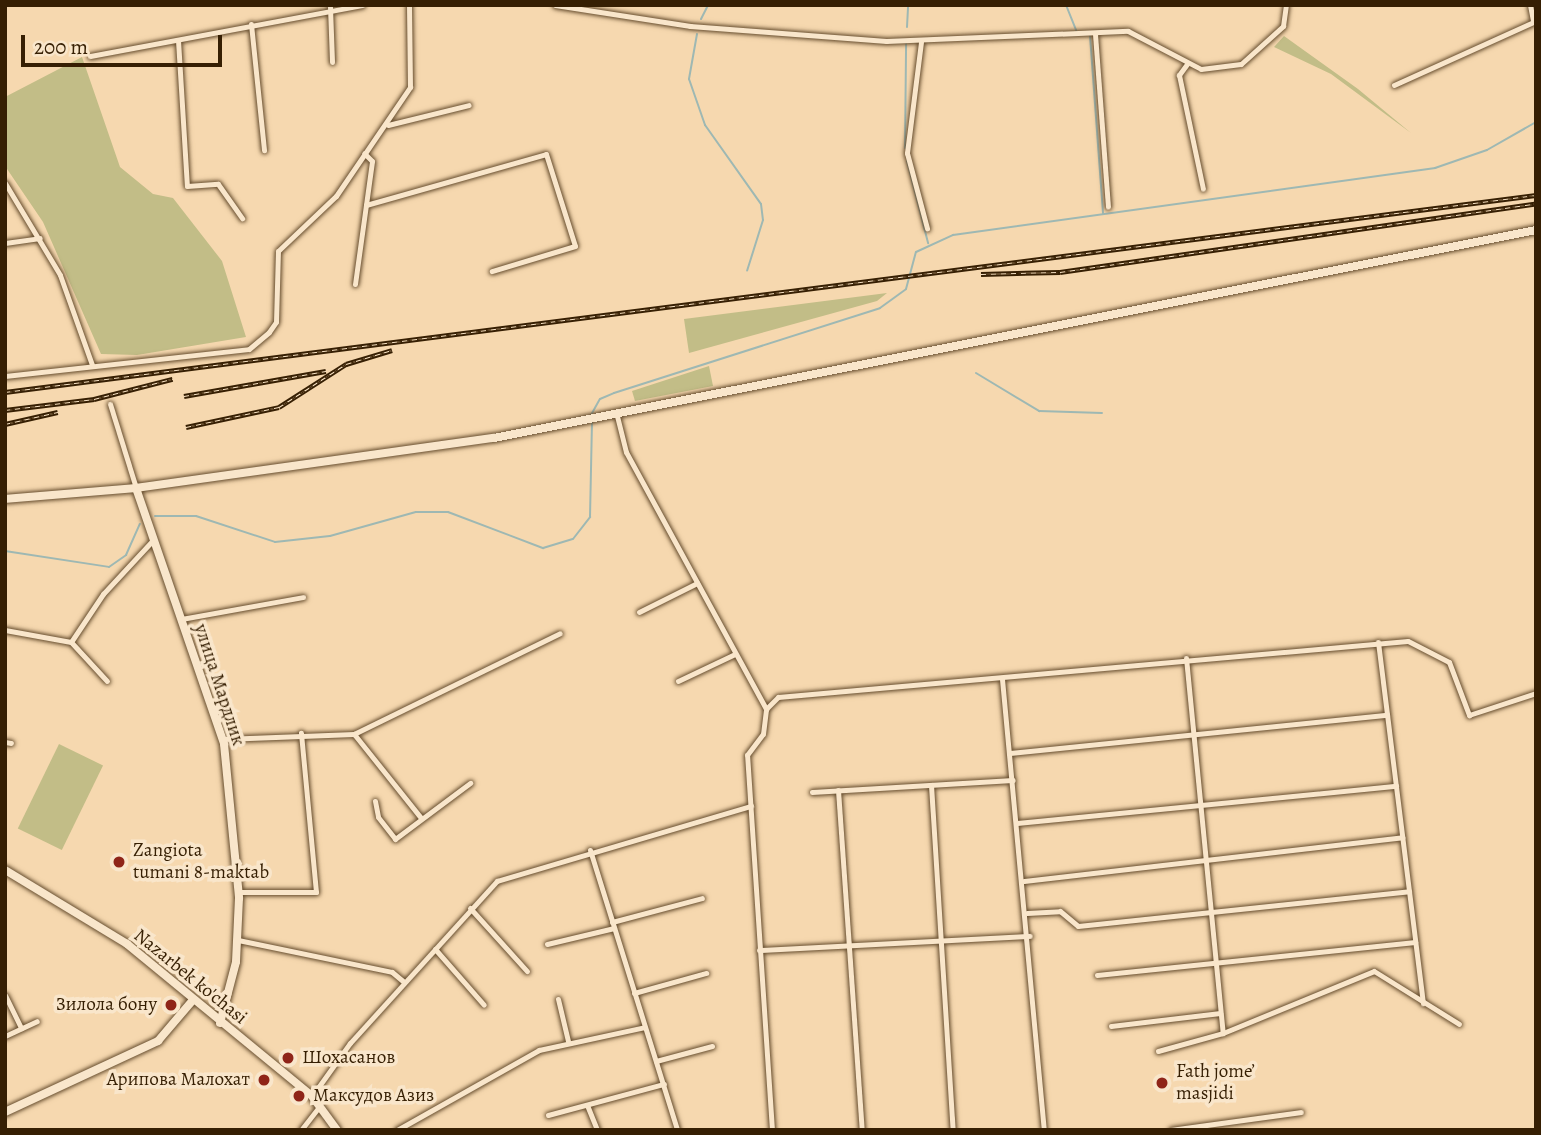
<!DOCTYPE html>
<meta charset="utf-8">
<style>
body{margin:0}
#map{position:relative;width:1541px;height:1135px;overflow:hidden;background:#f6d8af;font-family:Alegreya,serif}
div>[style]{position:absolute}
.green>*{inset:0;background:#c2bd87;transform-origin:0 0}
.stream>*{height:2px;margin:-1px;padding:0 1px;transform-origin:1px;border-radius:1px;background:#9eb8b3}
.roads{filter:drop-shadow(0 0 2px #664d2e) drop-shadow(0 0 2px #664d2e)}
.street>*{height:5px;margin:-2.5px;padding:0 2.5px;transform-origin:2.5px;border-radius:2.5px;background:#f9e6cb}
.secondary>*{height:8px;margin:-4px;padding:0 4px;transform-origin:4px;border-radius:4px;background:#f9e6cb}
.rail>*{height:4.5px;margin-top:-2.25px;transform-origin:0;background:repeating-linear-gradient(90deg,#f9e6cb 0 5px,#361f03 0 10px);box-sizing:border-box;border-block:2px solid #361f03}
.dots>*{width:19px;height:19px;translate:-50% -50%;box-sizing:border-box;border:4px solid #f9e6cb;border-radius:50%}
span{translate:-50% -50%;white-space:nowrap;text-align:center;line-height:1.15;-webkit-text-stroke:7px #f9e6cb;paint-order:stroke}
.street-label{font-size:19px;color:#361f03}
.poi-label{font-size:19px;color:#361f03}
.left{translate:0 -50%;text-align:left}
.right{translate:-100% -50%;text-align:right}
.frame{position:absolute;inset:0;border:7px solid #361f03;pointer-events:none}
.scale{position:absolute;left:21px;top:35px;width:201px;height:32px;box-sizing:border-box;border:4px solid #361f03;border-top:0;padding-left:9px;font-size:21px;line-height:24px;white-space:nowrap;color:#361f03;-webkit-text-stroke:5px #f9e6cb;paint-order:stroke}
</style>
<div id="map">
<div class="green">
<i style="clip-path:polygon(1284px 36px,1358px 89px,1411px 133px,1331px 74px,1274px 47px)"></i>
<i style="clip-path:polygon(82px 57px,120px 167px,153px 194px,173px 198px,222px 261px,246px 337px,137px 355px,101px 354px,43px 222px,5px 166px,5px 97px)"></i>
<i style="clip-path:polygon(887px 293px,877px 301px,689px 353px,684px 319px)"></i>
<i style="clip-path:polygon(709px 366px,713px 386px,635px 401px,632px 391px)"></i>
<i style="left:59px;top:744px;width:49px;height:94px;rotate:26deg"></i>
</div>
<div class="stream">
<i style="left:1066px;top:5px;width:27px;rotate:68deg"></i>
<i style="left:701px;top:19px;width:16px;rotate:-63deg"></i>
<i style="left:907px;top:27px;width:22px;rotate:-87deg"></i>
<i style="left:697px;top:34px;width:46px;rotate:100.1deg"></i>
<i style="left:689px;top:79px;width:49px;rotate:70.8deg"></i>
<i style="left:705px;top:125px;width:97px;rotate:54.7deg"></i>
<i style="left:761px;top:204px;width:16px;rotate:83deg"></i>
<i style="left:763px;top:220px;width:53px;rotate:107.4deg"></i>
<i style="left:1090px;top:36px;width:178px;rotate:85.8deg"></i>
<i style="left:905px;top:148px;width:104px;rotate:-89.4deg"></i>
<i style="left:907px;top:161px;width:85px;rotate:75.6deg"></i>
<i style="left:976px;top:373px;width:74px;rotate:31.1deg"></i>
<i style="left:1039px;top:411px;width:63px;rotate:1.8deg"></i>
<i style="left:591px;top:415px;width:18px;rotate:-61deg"></i>
<i style="left:600px;top:399px;width:15px;rotate:-23deg"></i>
<i style="left:614px;top:393px;width:279px;rotate:-17.7deg"></i>
<i style="left:880px;top:308px;width:32px;rotate:-36deg"></i>
<i style="left:906px;top:289px;width:38px;rotate:-75deg"></i>
<i style="left:916px;top:252px;width:41px;rotate:-24.7deg"></i>
<i style="left:953px;top:235px;width:487px;rotate:-7.9deg"></i>
<i style="left:1435px;top:168px;width:55px;rotate:-19.1deg"></i>
<i style="left:1487px;top:150px;width:56px;rotate:-29.7deg"></i>
<i style="left:155px;top:516px;width:41px"></i>
<i style="left:196px;top:516px;width:83px;rotate:18.2deg"></i>
<i style="left:275px;top:542px;width:55px;rotate:-6.2deg"></i>
<i style="left:330px;top:536px;width:89px;rotate:-15.6deg"></i>
<i style="left:416px;top:512px;width:32px"></i>
<i style="left:448px;top:512px;width:102px;rotate:20.8deg"></i>
<i style="left:543px;top:548px;width:31px;rotate:-17deg"></i>
<i style="left:573px;top:539px;width:28px;rotate:-52deg"></i>
<i style="left:590px;top:517px;width:97px;rotate:-88.8deg"></i>
<i style="left:5px;top:551px;width:105px;rotate:8.7deg"></i>
<i style="left:109px;top:567px;width:21px;rotate:-35deg"></i>
<i style="left:126px;top:555px;width:34px;rotate:-66deg"></i>
</div>
<div class="roads">
<div class="street">
<i style="left:555px;top:5px;width:137px;rotate:8.8deg"></i>
<i style="left:690px;top:26px;width:197px;rotate:4.4deg"></i>
<i style="left:886px;top:41px;width:242px;rotate:-2.4deg"></i>
<i style="left:1128px;top:31px;width:82px;rotate:27.5deg"></i>
<i style="left:1201px;top:69px;width:40px;rotate:-7.1deg"></i>
<i style="left:1241px;top:64px;width:57px;rotate:-42.1deg"></i>
<i style="left:1283px;top:26px;width:21px;rotate:-82deg"></i>
<i style="left:1530px;top:5px;width:16px;rotate:79deg"></i>
<i style="left:330px;top:7px;width:55px;rotate:87.9deg"></i>
<i style="left:251px;top:24px;width:127px;rotate:84.1deg"></i>
<i style="left:1095px;top:34px;width:173px;rotate:85.7deg"></i>
<i style="left:178px;top:40px;width:146px;rotate:86.5deg"></i>
<i style="left:187px;top:186px;width:31px;rotate:-4deg"></i>
<i style="left:218px;top:184px;width:42px;rotate:54.8deg"></i>
<i style="left:921px;top:42px;width:112px;rotate:97.2deg"></i>
<i style="left:907px;top:153px;width:78px;rotate:75.1deg"></i>
<i style="left:90px;top:56px;width:277px;rotate:-10.6deg"></i>
<i style="left:1187px;top:64px;width:14px;rotate:126deg"></i>
<i style="left:1179px;top:75px;width:116px;rotate:78.1deg"></i>
<i style="left:1394px;top:85px;width:156px;rotate:-24.3deg"></i>
<i style="left:388px;top:125px;width:83px;rotate:-13.9deg"></i>
<i style="left:5px;top:183px;width:107px;rotate:59.1deg"></i>
<i style="left:60px;top:275px;width:96px;rotate:70.4deg"></i>
<i style="left:366px;top:205px;width:187px;rotate:-15.8deg"></i>
<i style="left:546px;top:154px;width:96px;rotate:72.5deg"></i>
<i style="left:575px;top:246px;width:87px;rotate:163.2deg"></i>
<i style="left:5px;top:243px;width:35px;rotate:-8deg"></i>
<i style="left:355px;top:284px;width:124px;rotate:-82.1deg"></i>
<i style="left:372px;top:161px;width:11px;rotate:-135deg"></i>
<i style="left:5px;top:376px;width:245px;rotate:-6.3deg"></i>
<i style="left:249px;top:349px;width:26px;rotate:-40deg"></i>
<i style="left:269px;top:332px;width:12px;rotate:-55deg"></i>
<i style="left:276px;top:322px;width:71px;rotate:-88.4deg"></i>
<i style="left:278px;top:251px;width:80px;rotate:-43.5deg"></i>
<i style="left:336px;top:196px;width:132px;rotate:-55.8deg"></i>
<i style="left:410px;top:87px;width:82px;rotate:-90.7deg"></i>
<i style="left:110px;top:404px;width:88px;rotate:72.8deg"></i>
<i style="left:617px;top:416px;width:37px;rotate:76deg"></i>
<i style="left:626px;top:452px;width:293px;rotate:61.4deg"></i>
<i style="left:639px;top:612px;width:65px;rotate:-26.6deg"></i>
<i style="left:181px;top:619px;width:124px;rotate:-10.2deg"></i>
<i style="left:5px;top:630px;width:67px;rotate:10.3deg"></i>
<i style="left:71px;top:642px;width:53px;rotate:47.3deg"></i>
<i style="left:71px;top:642px;width:58px;rotate:-56.3deg"></i>
<i style="left:103px;top:594px;width:75px;rotate:-47.2deg"></i>
<i style="left:1378px;top:642px;width:364px;rotate:82.9deg"></i>
<i style="left:1186px;top:658px;width:377px;rotate:84.4deg"></i>
<i style="left:1002px;top:679px;width:453px;rotate:84.7deg"></i>
<i style="left:678px;top:681px;width:63px;rotate:-25.3deg"></i>
<i style="left:354px;top:734px;width:107px;rotate:51.4deg"></i>
<i style="left:223px;top:739px;width:131px;rotate:-2.2deg"></i>
<i style="left:354px;top:734px;width:229px;rotate:-26.1deg"></i>
<i style="left:5px;top:742px;width:6px;rotate:9deg"></i>
<i style="left:1010px;top:753px;width:379px;rotate:-5.8deg"></i>
<i style="left:931px;top:785px;width:346px;rotate:86.4deg"></i>
<i style="left:838px;top:790px;width:341px;rotate:86deg"></i>
<i style="left:812px;top:792px;width:201px;rotate:-3.4deg"></i>
<i style="left:375px;top:801px;width:16px;rotate:79deg"></i>
<i style="left:378px;top:817px;width:28px;rotate:52deg"></i>
<i style="left:395px;top:839px;width:94px;rotate:-36.7deg"></i>
<i style="left:1017px;top:823px;width:381px;rotate:-5.6deg"></i>
<i style="left:590px;top:850px;width:293px;rotate:72.7deg"></i>
<i style="left:1024px;top:881px;width:381px;rotate:-6.6deg"></i>
<i style="left:238px;top:892px;width:78px"></i>
<i style="left:316px;top:892px;width:160px;rotate:-95.4deg"></i>
<i style="left:470px;top:908px;width:85px;rotate:47.9deg"></i>
<i style="left:1027px;top:913px;width:33px;rotate:-3deg"></i>
<i style="left:1060px;top:911px;width:23px;rotate:40deg"></i>
<i style="left:1078px;top:926px;width:333px;rotate:-6deg"></i>
<i style="left:612px;top:922px;width:93px;rotate:-14.9deg"></i>
<i style="left:238px;top:940px;width:157px;rotate:11.7deg"></i>
<i style="left:392px;top:972px;width:16px;rotate:40deg"></i>
<i style="left:547px;top:944px;width:69px;rotate:-13.4deg"></i>
<i style="left:435px;top:949px;width:74px;rotate:48.8deg"></i>
<i style="left:759px;top:950px;width:271px;rotate:-3deg"></i>
<i style="left:1097px;top:975px;width:320px;rotate:-5.9deg"></i>
<i style="left:634px;top:993px;width:75px;rotate:-15.5deg"></i>
<i style="left:5px;top:995px;width:37px;rotate:64deg"></i>
<i style="left:558px;top:999px;width:43px;rotate:76.6deg"></i>
<i style="left:1111px;top:1026px;width:110px;rotate:-6.8deg"></i>
<i style="left:5px;top:1036px;width:35px;rotate:-25deg"></i>
<i style="left:1158px;top:1051px;width:67px;rotate:-15.5deg"></i>
<i style="left:1223px;top:1033px;width:163px;rotate:-22.3deg"></i>
<i style="left:1374px;top:971px;width:100px;rotate:31.9deg"></i>
<i style="left:656px;top:1061px;width:58px;rotate:-15deg"></i>
<i style="left:312px;top:1096px;width:65px;rotate:-54.4deg"></i>
<i style="left:350px;top:1043px;width:219px;rotate:-47.8deg"></i>
<i style="left:497px;top:881px;width:265px;rotate:-16.5deg"></i>
<i style="left:587px;top:1105px;width:27px;rotate:68deg"></i>
<i style="left:548px;top:1115px;width:120px;rotate:-15deg"></i>
<i style="left:301px;top:1130px;width:31px;rotate:-52deg"></i>
<i style="left:397px;top:1130px;width:163px;rotate:-29.4deg"></i>
<i style="left:539px;top:1050px;width:108px;rotate:-12.2deg"></i>
<i style="left:772px;top:1130px;width:376px;rotate:-93.8deg"></i>
<i style="left:747px;top:755px;width:26px;rotate:-53deg"></i>
<i style="left:763px;top:734px;width:25px;rotate:-83deg"></i>
<i style="left:766px;top:709px;width:17px;rotate:-45deg"></i>
<i style="left:778px;top:697px;width:632px;rotate:-5.08deg"></i>
<i style="left:1408px;top:641px;width:46px;rotate:27.1deg"></i>
<i style="left:1449px;top:662px;width:57px;rotate:69.3deg"></i>
<i style="left:1469px;top:715px;width:71px;rotate:-18.2deg"></i>
<i style="left:1171px;top:1130px;width:131px;rotate:-7.9deg"></i>
</div>
<div class="secondary">
<i style="left:136px;top:488px;width:271px;rotate:71deg"></i>
<i style="left:224px;top:744px;width:155px;rotate:84.4deg"></i>
<i style="left:239px;top:898px;width:64px;rotate:92.7deg"></i>
<i style="left:236px;top:962px;width:63px;rotate:104.7deg"></i>
<i style="left:5px;top:499px;width:131px;rotate:-4.8deg"></i>
<i style="left:136px;top:488px;width:361px;rotate:-8deg"></i>
<i style="left:494px;top:438px;width:1063px;rotate:-11.29deg"></i>
<i style="left:5px;top:870px;width:143px;rotate:31.2deg"></i>
<i style="left:127px;top:944px;width:239px;rotate:39.4deg"></i>
<i style="left:312px;top:1096px;width:42px;rotate:53.7deg"></i>
<i style="left:5px;top:1112px;width:169px;rotate:-24.9deg"></i>
<i style="left:158px;top:1041px;width:54px;rotate:-49.5deg"></i>
</div>
</div>
<div class="rail">
<i style="left:981px;top:274px;width:79px;rotate:-1.5deg"></i>
<i style="left:1060px;top:272px;width:481px;rotate:-8.2deg"></i>
<i style="left:5px;top:392px;width:1544px;rotate:-7.33deg"></i>
<i style="left:184px;top:396px;width:144px;rotate:-10deg"></i>
<i style="left:5px;top:410px;width:90px;rotate:-7deg"></i>
<i style="left:94px;top:399px;width:81px;rotate:-14.4deg"></i>
<i style="left:5px;top:424px;width:54px;rotate:-12.8deg"></i>
<i style="left:186px;top:427px;width:95px;rotate:-12.1deg"></i>
<i style="left:279px;top:407px;width:80px;rotate:-32.7deg"></i>
<i style="left:346px;top:364px;width:48px;rotate:-16.9deg"></i>
</div>
<div class="dots">
<i style="left:119px;top:862px;background:#8f2418"></i>
<i style="left:171px;top:1005px;background:#8f2418"></i>
<i style="left:288px;top:1058px;background:#8f2418"></i>
<i style="left:264px;top:1080px;background:#8f2418"></i>
<i style="left:1162px;top:1083px;background:#8f2418"></i>
<i style="left:299px;top:1096px;background:#8f2418"></i>
</div>
<div class="street-label">
<span style="left:219px;top:685px;rotate:72deg">улица Мардлик</span>
<span style="left:190px;top:977px;rotate:39deg">Nazarbek ko'chasi</span>
</div>
<div class="poi-label">
<span class="left" style="left:133px;top:862px">Zangiota<br>tumani 8-maktab</span>
<span class="right" style="left:157px;top:1005px">Зилола бону</span>
<span class="left" style="left:302px;top:1058px">Шохасанов</span>
<span class="left" style="left:1176px;top:1083px">Fath jome’<br>masjidi</span>
<span class="right" style="left:250px;top:1080px">Арипова Малохат</span>
<span class="left" style="left:313px;top:1096px">Максудов Азиз</span>
</div>
<div class="frame"></div>
<div class="scale">200 m</div>
</div>
